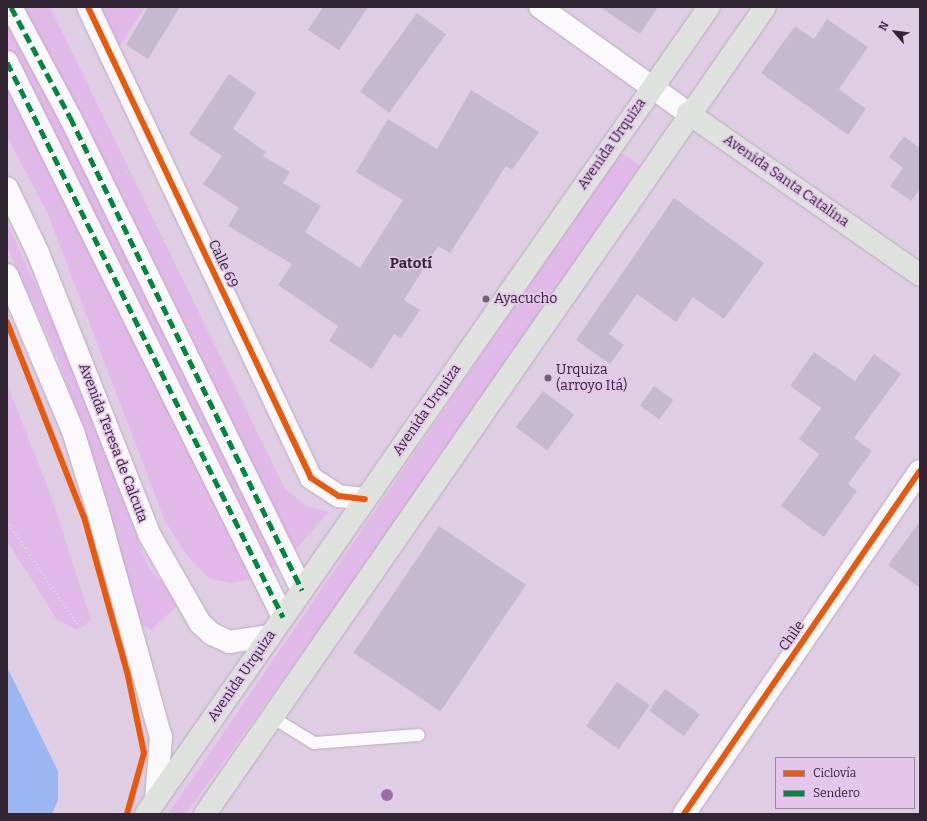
<!DOCTYPE html>
<meta charset="utf-8">
<style>
body{margin:0}
#map{position:relative;width:927px;height:821px;overflow:hidden;background:#dfcee3;font-family:Bitter,serif}
div>[style]{position:absolute}
.green>*{inset:0;background:#e1b9e9}
.water>*{inset:0;background:#9cb6f2}
.building>*{inset:0;background:#c5b9cf;transform-origin:0 0}
.path>*{height:2.5px;margin-top:-1.25px;transform-origin:0;background:repeating-linear-gradient(90deg,#dad5db 0 1px,transparent 0 4px)}
.roads{filter:drop-shadow(0 0 1px #b7aaba) drop-shadow(0 0 1px #b7aaba)}
.lane>*{height:12px;margin:-6px;padding:0 6px;transform-origin:6px;border-radius:6px;background:#faf8fb}
.street>*{height:22px;margin:-11px;padding:0 11px;transform-origin:11px;border-radius:11px;background:#faf8fb}
.secondary>*{height:22px;margin:-11px;padding:0 11px;transform-origin:11px;border-radius:11px;background:#faf8fb}
.primary>*{height:22px;margin:-11px;padding:0 11px;transform-origin:11px;border-radius:11px;background:#dee1de}
.quiet>*{height:5px;margin-top:-2.5px;transform-origin:0;background:repeating-linear-gradient(90deg,#00873e 0 10px,transparent 0 15px)}
.cycleway>*{height:6px;margin:-3px;padding:0 3px;transform-origin:3px;border-radius:3px;background:#e8590c}
.trees>*{width:12px;height:12px;margin:-6px;border-radius:50%;background:#9d6da6}
.dots>*{width:11px;height:11px;translate:-50% -50%;box-sizing:border-box;border:2px solid #e5c6eb;border-radius:50%}
span{translate:-50% -50%;white-space:nowrap;text-align:center;line-height:1.15;-webkit-text-stroke:3px #e5c6eb;paint-order:stroke}
.street-label{font-size:14px;color:#322634}
.poi-label{font-size:14px;color:#322634}
.left{translate:0 -50%;text-align:left}
.neighbourhood-label{font-size:15px;color:#322634;font-weight:700}
.frame{position:absolute;inset:0;border:8px solid #322634;pointer-events:none}
.legend{position:absolute;left:775px;top:757px;width:140px;height:52px;box-sizing:border-box;background:#e5c6eb;border:1px solid #9d86a2;margin:0;padding:5px 7px;list-style:none;font-size:12px;color:#322634}
.legend li{display:flex;align-items:center;gap:8px;height:20px}
.legend b{width:20px;border:1px solid #9d86a2}
.north{position:absolute;left:875px;top:12px;width:40px;height:40px;-webkit-text-stroke:3px #e5c6eb;paint-order:stroke;rotate:298deg;font-size:11px;font-weight:700;line-height:16px;text-align:center;color:#322634}
.north::after{content:'';display:block;margin:auto;width:14px;height:18px;background:#322634;clip-path:polygon(50% 0,100% 100%,50% 72%,0 100%)}
</style>
<div id="map">
<div class="green">
<i style="clip-path:polygon(7px 7px,50px 7px,284px 487px,306px 506px,329px 512px,286px 560px,252px 579px,230px 583px,210px 579px,186px 554px,165px 521px,47px 212px,7px 137px)"></i>
<i style="clip-path:polygon(100px 7px,145px 7px,118px 49px)"></i>
<i style="clip-path:polygon(620px 152px,641px 166px,372px 556px,186px 814px,168px 814px)"></i>
<i style="clip-path:polygon(7px 223px,68px 354px,149px 569px,176px 597px,177px 606px,151px 630px,137px 622px,109px 508px,57px 356px,7px 247px)"></i>
<i style="clip-path:polygon(7px 384px,52px 498px,91px 620px,78px 630px,57px 620px,7px 541px)"></i>
</div>
<div class="water">
<i style="clip-path:polygon(7px 667px,58px 771px,58px 800px,52px 814px,7px 814px)"></i>
</div>
<div class="building">
<i style="clip-path:polygon(148px 7px,180px 7px,148px 59px,126px 45px)"></i>
<i style="clip-path:polygon(323px 7px,368px 7px,339px 50px,308px 30px)"></i>
<i style="clip-path:polygon(600px 7px,658px 7px,640px 34px)"></i>
<i style="left:417px;top:13px;width:36px;height:97px;rotate:36deg"></i>
<i style="clip-path:polygon(827px 19px,868px 47px,839px 89px,866px 109px,848px 135px,761px 73px,795px 26px,814px 39px)"></i>
<i style="clip-path:polygon(229px 74px,256px 93px,233px 129px,266px 152px,263px 156px,290px 172px,283px 183px,321px 206px,305px 232px,360px 268px,403px 200px,356px 172px,388px 119px,437px 149px,471px 90px,539px 132px,512px 170px,506px 166px,450px 253px,438px 246px,404px 300px,420px 310px,401px 338px,394px 334px,372px 369px,329px 341px,338px 326px,278px 285px,292px 264px,228px 226px,239px 208px,203px 184px,222px 156px,189px 134px)"></i>
<i style="clip-path:polygon(904px 136px,918px 147px,920px 144px,920px 189px,911px 201px,890px 186px,903px 168px,889px 157px)"></i>
<i style="clip-path:polygon(674px 198px,764px 263px,724px 319px,693px 297px,676px 322px,637px 294px,609px 334px,624px 345px,610px 364px,576px 340px)"></i>
<i style="clip-path:polygon(814px 352px,855px 381px,874px 354px,901px 374px,854px 438px,872px 451px,848px 484px,857px 491px,824px 537px,781px 506px,819px 454px,799px 439px,821px 408px,790px 386px)"></i>
<i style="left:654px;top:386px;width:24px;height:24px;rotate:36deg"></i>
<i style="left:543px;top:391px;width:39px;height:45px;rotate:37deg"></i>
<i style="clip-path:polygon(920px 521px,920px 588px,888px 565px)"></i>
<i style="left:439px;top:526px;width:105px;height:153px;rotate:34deg"></i>
<i style="left:617px;top:682px;width:40px;height:54px;rotate:35deg"></i>
<i style="left:665px;top:689px;width:43px;height:27px;rotate:36deg"></i>
</div>
<div class="path">
<i style="left:127px;top:171px;width:8px;rotate:40deg"></i>
<i style="left:7px;top:354px;width:114px;rotate:66.8deg"></i>
<i style="left:7px;top:521px;width:184px;rotate:55.6deg"></i>
<i style="left:7px;top:565px;width:64px;rotate:54.6deg"></i>
<i style="left:44px;top:617px;width:91px;rotate:41deg"></i>
<i style="left:113px;top:677px;width:54px;rotate:80.4deg"></i>
<i style="left:122px;top:730px;width:42px;rotate:90deg"></i>
<i style="left:122px;top:772px;width:43px;rotate:100.8deg"></i>
<i style="left:111px;top:662px;width:15px;rotate:82deg"></i>
</div>
<div class="roads">
<div class="lane">
<i style="left:270px;top:716px;width:52px;rotate:31.5deg"></i>
<i style="left:314px;top:743px;width:105px;rotate:-4.4deg"></i>
</div>
<div class="street">
<i style="left:11px;top:7px;width:125px;rotate:61.8deg"></i>
<i style="left:70px;top:117px;width:527px;rotate:63.87deg"></i>
<i style="left:88px;top:7px;width:521px;rotate:64.66deg"></i>
<i style="left:311px;top:478px;width:33px;rotate:33deg"></i>
<i style="left:339px;top:496px;width:26px;rotate:7deg"></i>
<i style="left:7px;top:62px;width:620px;rotate:63.56deg"></i>
<i style="left:684px;top:814px;width:416px;rotate:-55.5deg"></i>
</div>
<div class="secondary">
<i style="left:540px;top:7px;width:182px;rotate:35.6deg"></i>
<i style="left:7px;top:188px;width:72px;rotate:64.5deg"></i>
<i style="left:38px;top:253px;width:302px;rotate:68.4deg"></i>
<i style="left:149px;top:534px;width:103px;rotate:60.2deg"></i>
<i style="left:200px;top:623px;width:16px;rotate:43deg"></i>
<i style="left:212px;top:634px;width:19px;rotate:25deg"></i>
<i style="left:229px;top:642px;width:40px;rotate:-8.5deg"></i>
<i style="left:7px;top:275px;width:169px;rotate:67.1deg"></i>
<i style="left:73px;top:431px;width:85px;rotate:72.8deg"></i>
<i style="left:98px;top:512px;width:234px;rotate:74.4deg"></i>
<i style="left:161px;top:737px;width:62px;rotate:94.6deg"></i>
</div>
<div class="primary">
<i style="left:688px;top:113px;width:283px;rotate:34.9deg"></i>
<i style="left:146px;top:814px;width:984px;rotate:-55.1deg"></i>
<i style="left:205px;top:814px;width:982px;rotate:-55.24deg"></i>
</div>
</div>
<div class="quiet">
<i style="left:11px;top:7px;width:125px;rotate:61.8deg"></i>
<i style="left:70px;top:117px;width:527px;rotate:63.87deg"></i>
<i style="left:7px;top:62px;width:620px;rotate:63.56deg"></i>
</div>
<div class="cycleway">
<i style="left:88px;top:7px;width:521px;rotate:64.66deg"></i>
<i style="left:311px;top:478px;width:33px;rotate:33deg"></i>
<i style="left:339px;top:496px;width:26px;rotate:7deg"></i>
<i style="left:7px;top:322px;width:210px;rotate:68.5deg"></i>
<i style="left:84px;top:517px;width:165px;rotate:74.5deg"></i>
<i style="left:128px;top:676px;width:79px;rotate:78.3deg"></i>
<i style="left:144px;top:753px;width:63px;rotate:105.6deg"></i>
<i style="left:684px;top:814px;width:416px;rotate:-55.5deg"></i>
</div>
<div class="trees">
<i style="left:387px;top:795px"></i>
</div>
<div class="dots">
<i style="left:486px;top:299px;background:#6f6171"></i>
<i style="left:548px;top:378px;background:#6f6171"></i>
</div>
<div class="street-label">
<span style="left:612px;top:144px;rotate:-55deg">Avenida Urquiza</span>
<span style="left:786px;top:181px;rotate:35deg">Avenida Santa Catalina</span>
<span style="left:223px;top:264px;rotate:65deg">Calle 69</span>
<span style="left:427px;top:410px;rotate:-55deg">Avenida Urquiza</span>
<span style="left:113px;top:443px;rotate:69deg">Avenida Teresa de Calcuta</span>
<span style="left:792px;top:636px;rotate:-55deg">Chile</span>
<span style="left:242px;top:676px;rotate:-55deg">Avenida Urquiza</span>
</div>
<div class="poi-label">
<span class="left" style="left:494px;top:299px">Ayacucho</span>
<span class="left" style="left:556px;top:378px">Urquiza<br>(arroyo Itá)</span>
</div>
<div class="neighbourhood-label">
<span style="left:411px;top:264px">Patotí</span>
</div>
<div class="frame"></div>
<ul class="legend">
<li><b style="height:5px;background:#e8590c"></b>Ciclovía</li>
<li><b style="height:5px;background:#00873e"></b>Sendero</li>
</ul>
<div class="north">N</div>
</div>
